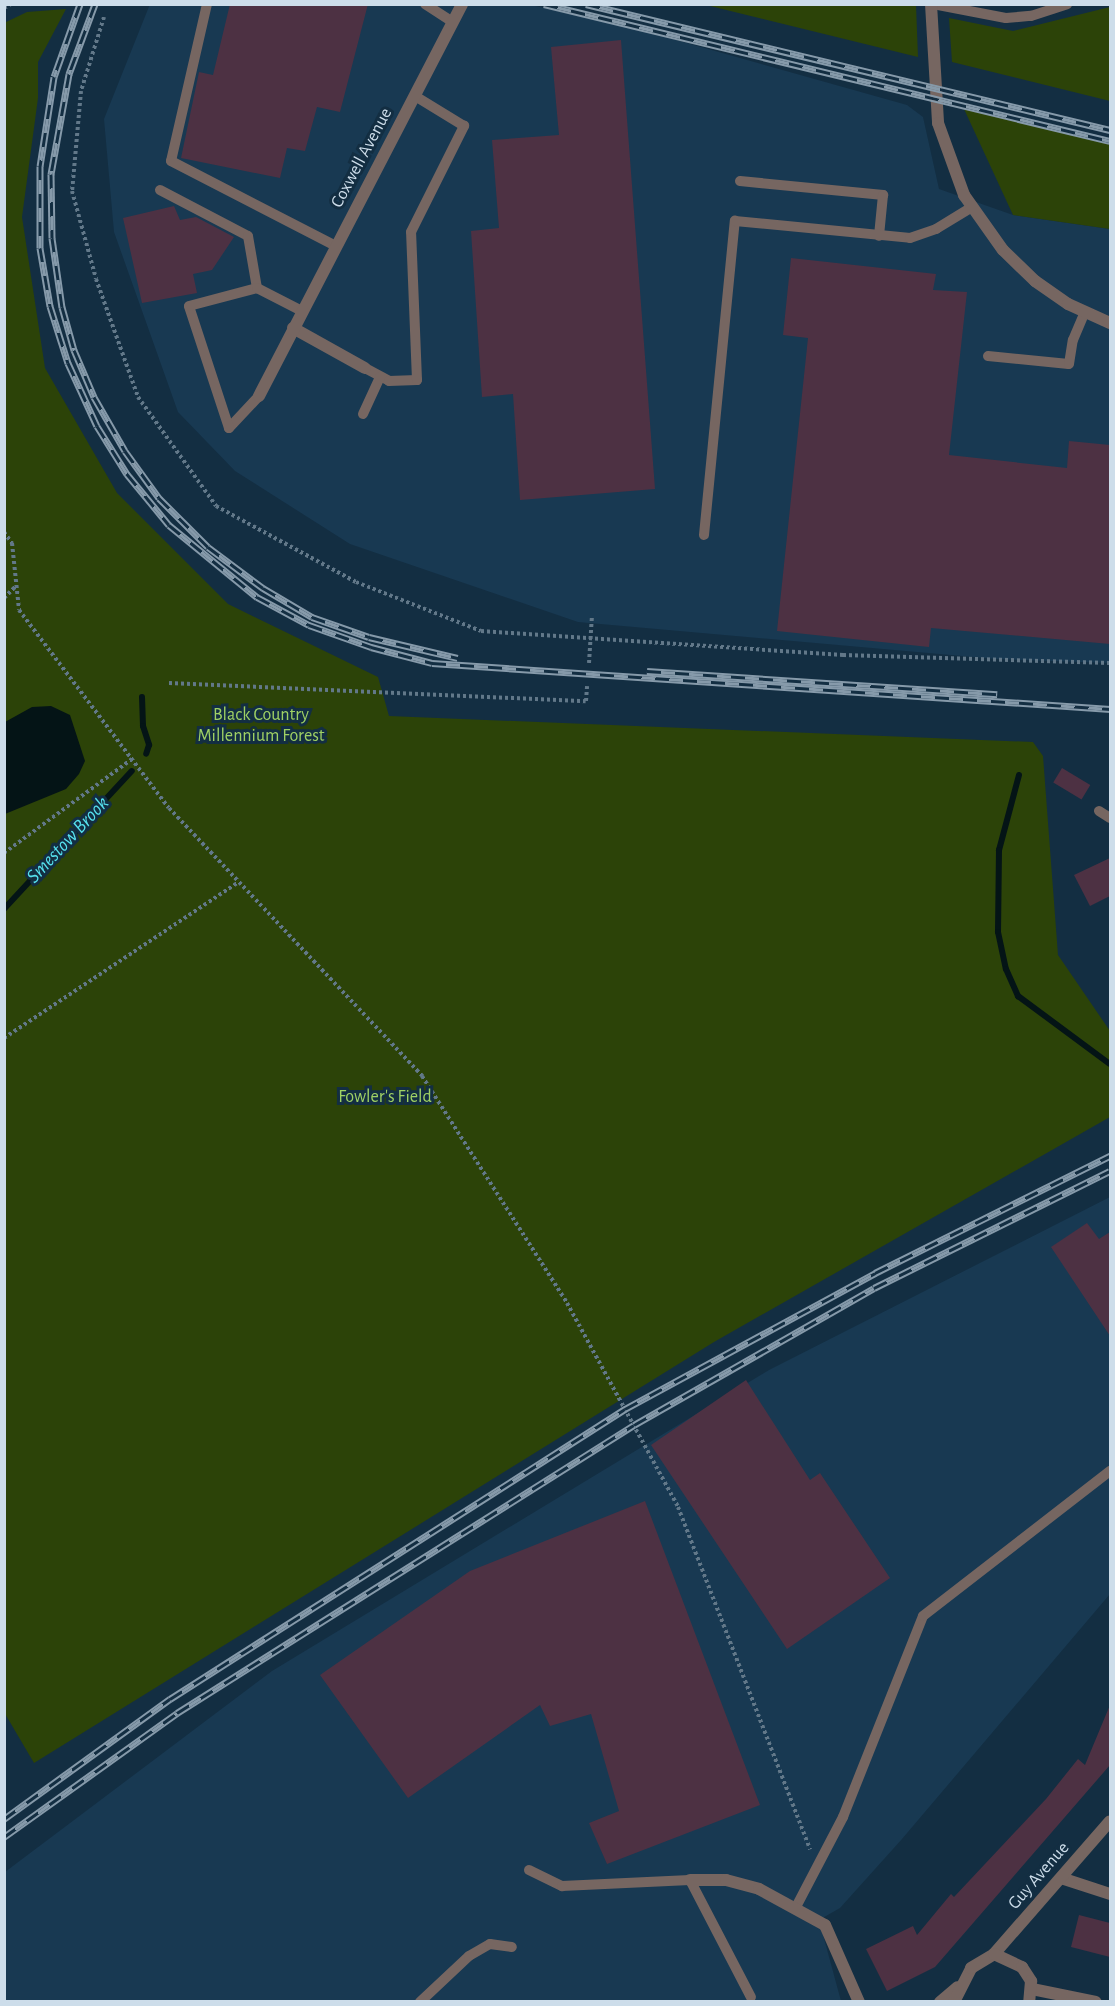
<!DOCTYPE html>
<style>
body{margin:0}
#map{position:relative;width:1115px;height:2006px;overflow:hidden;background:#132e42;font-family:"Alegreya Sans",sans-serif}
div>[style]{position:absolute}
.built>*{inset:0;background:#183952}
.green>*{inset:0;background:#2c4308}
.water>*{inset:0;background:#041416}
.stream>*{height:6px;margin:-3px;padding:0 3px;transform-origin:3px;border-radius:3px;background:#041416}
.building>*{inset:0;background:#4d3143;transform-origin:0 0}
.path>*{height:4px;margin-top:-2px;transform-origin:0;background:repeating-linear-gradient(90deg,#627889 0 3px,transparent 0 6px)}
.service>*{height:10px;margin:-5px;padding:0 5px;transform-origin:5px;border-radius:5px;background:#766661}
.minor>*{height:12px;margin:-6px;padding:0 6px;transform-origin:6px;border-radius:6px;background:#766661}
.tertiary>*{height:12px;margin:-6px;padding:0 6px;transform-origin:6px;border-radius:6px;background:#766661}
.rail>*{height:7px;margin-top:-3.5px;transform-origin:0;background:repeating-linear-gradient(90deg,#132e42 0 14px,#869aaa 0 28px);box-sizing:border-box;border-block:2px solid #869aaa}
span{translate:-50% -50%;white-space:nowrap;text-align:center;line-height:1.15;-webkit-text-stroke:6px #132e42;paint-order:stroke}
.street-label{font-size:18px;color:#cdddea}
.park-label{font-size:18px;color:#9fd164}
.water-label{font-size:20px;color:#56e1ee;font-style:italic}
.frame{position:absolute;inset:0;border:6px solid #cdddea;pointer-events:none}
</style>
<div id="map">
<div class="built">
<i style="clip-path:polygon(150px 4px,531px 5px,655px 34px,907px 105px,923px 117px,939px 189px,1013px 215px,1110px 229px,1110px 663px,996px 659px,578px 622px,350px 544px,235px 471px,178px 412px,114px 232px,104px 119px)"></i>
<i style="clip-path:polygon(1110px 1197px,1110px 1594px,902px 1839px,840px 1908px,819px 1920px,841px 2001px,5px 2002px,5px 1872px,272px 1671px,769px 1370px)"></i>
</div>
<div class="green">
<i style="clip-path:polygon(706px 5px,916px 5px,918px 57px)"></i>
<i style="clip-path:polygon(1110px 7px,1110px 101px,952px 62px,949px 18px,1013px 31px)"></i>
<i style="clip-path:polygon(66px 9px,38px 62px,38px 98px,22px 217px,45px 368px,117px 493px,228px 604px,378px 677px,389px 716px,1033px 742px,1043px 756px,1058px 955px,1110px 1031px,1110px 1117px,714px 1342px,34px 1763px,4px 1712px,4px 23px,27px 12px)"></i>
<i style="clip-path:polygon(964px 109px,1110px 144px,1110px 229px,1013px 215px)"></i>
</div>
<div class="water">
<i style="clip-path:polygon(51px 706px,70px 715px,85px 761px,79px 774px,66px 789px,5px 814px,5px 722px,32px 707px)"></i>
</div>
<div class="stream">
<i style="left:142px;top:697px;width:29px;rotate:88deg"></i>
<i style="left:143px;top:726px;width:20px;rotate:72deg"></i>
<i style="left:149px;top:745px;width:9px;rotate:108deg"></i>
<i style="left:1019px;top:775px;width:78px;rotate:104.9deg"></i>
<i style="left:999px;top:850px;width:82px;rotate:90.7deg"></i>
<i style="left:998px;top:932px;width:38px;rotate:78deg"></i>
<i style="left:1006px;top:969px;width:30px;rotate:66deg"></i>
<i style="left:1018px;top:996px;width:114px;rotate:36.5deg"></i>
<i style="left:4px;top:909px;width:188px;rotate:-47.2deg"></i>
</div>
<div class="building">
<i style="clip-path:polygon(230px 4px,368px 4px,340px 112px,317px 107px,305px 151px,287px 148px,280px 178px,181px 158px,199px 72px,213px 75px)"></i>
<i style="clip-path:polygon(621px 40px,655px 489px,520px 500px,513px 394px,482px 397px,471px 231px,499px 228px,492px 140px,559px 135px,551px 47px)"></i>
<i style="clip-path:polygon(174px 206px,180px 220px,196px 217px,234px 237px,212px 270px,193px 274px,197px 293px,142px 303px,123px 218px)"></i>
<i style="clip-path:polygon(791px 258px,936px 274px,933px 290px,967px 292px,949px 455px,1067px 468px,1069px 441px,1110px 445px,1110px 644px,931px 628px,929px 647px,777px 631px,808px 338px,783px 335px)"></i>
<i style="left:1062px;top:768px;width:33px;height:17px;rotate:31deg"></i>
<i style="clip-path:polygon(1110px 858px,1110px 896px,1090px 906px,1074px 875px)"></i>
<i style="clip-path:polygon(1087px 1223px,1099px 1239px,1110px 1232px,1110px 1336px,1051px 1247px)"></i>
<i style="clip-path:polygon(746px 1380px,810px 1480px,820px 1473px,890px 1578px,787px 1649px,651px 1445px)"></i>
<i style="clip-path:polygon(645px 1501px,760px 1805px,607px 1864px,589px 1823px,619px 1811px,591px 1714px,550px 1726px,540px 1705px,408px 1798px,320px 1675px,470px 1571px)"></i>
<i style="clip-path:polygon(1110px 1705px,1110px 1765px,935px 1967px,887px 1991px,866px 1949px,913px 1926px,917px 1935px,951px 1894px,954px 1897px,1046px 1799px,1078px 1759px,1085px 1765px)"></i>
<i style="clip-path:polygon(1079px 1915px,1110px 1923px,1110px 1957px,1071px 1947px)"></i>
</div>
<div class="path">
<i style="left:4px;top:8px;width:8px;rotate:-30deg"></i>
<i style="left:104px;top:17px;width:77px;rotate:107.3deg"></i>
<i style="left:81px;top:91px;width:100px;rotate:95.1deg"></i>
<i style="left:72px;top:191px;width:91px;rotate:74.7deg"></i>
<i style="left:96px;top:279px;width:125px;rotate:70.4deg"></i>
<i style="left:138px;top:397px;width:134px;rotate:54.4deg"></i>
<i style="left:216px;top:506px;width:159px;rotate:28.5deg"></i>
<i style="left:356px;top:582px;width:134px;rotate:21.4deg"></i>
<i style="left:481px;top:631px;width:363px;rotate:3.8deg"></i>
<i style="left:843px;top:655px;width:267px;rotate:1.7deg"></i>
<i style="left:4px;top:532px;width:14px;rotate:54deg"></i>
<i style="left:12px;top:543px;width:67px;rotate:84deg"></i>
<i style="left:19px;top:610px;width:248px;rotate:52.9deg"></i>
<i style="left:169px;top:808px;width:369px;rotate:46.6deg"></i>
<i style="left:422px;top:1076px;width:269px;rotate:57.4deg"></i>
<i style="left:567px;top:1303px;width:232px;rotate:61.4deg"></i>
<i style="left:678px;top:1507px;width:367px;rotate:68.9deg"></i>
<i style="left:4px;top:598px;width:17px;rotate:-45deg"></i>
<i style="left:589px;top:663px;width:48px;rotate:-86.4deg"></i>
<i style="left:169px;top:683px;width:417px;rotate:2.5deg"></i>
<i style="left:586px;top:701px;width:15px;rotate:-86deg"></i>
<i style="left:4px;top:853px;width:159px;rotate:-36.3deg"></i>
<i style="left:4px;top:1038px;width:282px;rotate:-33.6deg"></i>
</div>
<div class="service">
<i style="left:207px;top:4px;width:161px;rotate:102.9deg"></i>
<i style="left:171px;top:161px;width:186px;rotate:27.3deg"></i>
<i style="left:425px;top:4px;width:33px;rotate:33deg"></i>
<i style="left:933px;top:4px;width:74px;rotate:10.9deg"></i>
<i style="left:1006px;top:18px;width:25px;rotate:-5deg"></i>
<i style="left:1031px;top:16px;width:38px;rotate:-18deg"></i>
<i style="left:740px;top:181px;width:144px;rotate:5.6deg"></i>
<i style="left:883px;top:195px;width:41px;rotate:95.6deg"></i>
<i style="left:160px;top:190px;width:99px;rotate:27.6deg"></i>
<i style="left:248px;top:236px;width:53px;rotate:80.2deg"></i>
<i style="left:988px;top:356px;width:81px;rotate:5.6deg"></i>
<i style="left:1069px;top:364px;width:24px;rotate:-81deg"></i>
<i style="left:1073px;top:340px;width:30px;rotate:-67deg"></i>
<i style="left:365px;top:368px;width:27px;rotate:28deg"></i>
<i style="left:389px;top:381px;width:28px;rotate:-2deg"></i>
<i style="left:417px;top:380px;width:148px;rotate:-92.3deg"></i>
<i style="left:411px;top:232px;width:119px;rotate:-63.4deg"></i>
<i style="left:464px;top:126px;width:57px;rotate:-148.5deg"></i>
<i style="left:259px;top:396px;width:44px;rotate:133.2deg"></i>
<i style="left:229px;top:428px;width:128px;rotate:-108.2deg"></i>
<i style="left:189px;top:306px;width:70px;rotate:-14.8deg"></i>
<i style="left:257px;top:288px;width:51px;rotate:27.1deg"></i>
<i style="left:363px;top:414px;width:41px;rotate:-65.3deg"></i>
<i style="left:704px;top:535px;width:316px;rotate:-84.4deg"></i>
<i style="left:735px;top:221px;width:176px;rotate:5.5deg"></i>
<i style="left:910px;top:238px;width:28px;rotate:-19deg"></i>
<i style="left:936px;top:229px;width:42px;rotate:-31.4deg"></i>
<i style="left:1099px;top:811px;width:13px;rotate:32deg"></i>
<i style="left:529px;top:1870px;width:37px;rotate:26deg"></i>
<i style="left:562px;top:1886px;width:128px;rotate:-2.7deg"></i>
<i style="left:690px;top:1880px;width:132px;rotate:62.5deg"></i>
<i style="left:796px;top:1907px;width:102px;rotate:-62.4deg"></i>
<i style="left:843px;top:1817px;width:216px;rotate:-68.3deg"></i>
<i style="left:923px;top:1616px;width:237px;rotate:-37.8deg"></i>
<i style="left:420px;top:2002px;width:67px;rotate:-43.2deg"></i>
<i style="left:469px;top:1956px;width:24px;rotate:-30deg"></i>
<i style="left:490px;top:1944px;width:22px;rotate:8deg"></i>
</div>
<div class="minor">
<i style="left:931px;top:4px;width:119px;rotate:86.6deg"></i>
<i style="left:938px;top:123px;width:77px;rotate:70.1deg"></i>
<i style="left:964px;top:195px;width:67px;rotate:54.7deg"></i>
<i style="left:1003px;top:250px;width:45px;rotate:44.1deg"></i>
<i style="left:1035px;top:281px;width:40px;rotate:34.9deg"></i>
<i style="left:1068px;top:304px;width:46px;rotate:24.3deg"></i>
<i style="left:293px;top:328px;width:82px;rotate:29.1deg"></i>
<i style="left:259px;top:396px;width:441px;rotate:-62.6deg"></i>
<i style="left:1061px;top:1878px;width:52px;rotate:18.1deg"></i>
<i style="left:690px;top:1880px;width:36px"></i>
<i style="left:726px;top:1880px;width:34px;rotate:15deg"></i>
<i style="left:759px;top:1889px;width:75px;rotate:28.6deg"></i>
<i style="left:825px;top:1925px;width:84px;rotate:66.2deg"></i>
<i style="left:994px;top:1954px;width:176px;rotate:-48.9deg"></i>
<i style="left:1032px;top:1989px;width:65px;rotate:11.5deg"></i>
</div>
<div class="tertiary">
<i style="left:940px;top:2002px;width:23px;rotate:-40deg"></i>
<i style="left:954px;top:2002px;width:38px;rotate:-63deg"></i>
<i style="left:971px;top:1968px;width:27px;rotate:-31deg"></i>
<i style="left:994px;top:1954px;width:31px;rotate:25deg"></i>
<i style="left:1022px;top:1967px;width:17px;rotate:57deg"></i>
<i style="left:1031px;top:1981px;width:21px;rotate:95deg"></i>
</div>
<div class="rail">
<i style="left:80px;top:4px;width:77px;rotate:109.6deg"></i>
<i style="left:54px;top:77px;width:90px;rotate:98.9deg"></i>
<i style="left:40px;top:166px;width:82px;rotate:90deg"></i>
<i style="left:40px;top:248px;width:59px;rotate:80.2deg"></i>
<i style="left:50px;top:306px;width:60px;rotate:72.5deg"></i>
<i style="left:68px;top:363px;width:69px;rotate:65.3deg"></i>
<i style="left:97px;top:426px;width:57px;rotate:58deg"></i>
<i style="left:127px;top:474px;width:66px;rotate:50.5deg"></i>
<i style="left:169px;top:525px;width:114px;rotate:39.3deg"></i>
<i style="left:257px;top:597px;width:59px;rotate:28.3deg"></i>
<i style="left:309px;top:625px;width:66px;rotate:19.5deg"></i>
<i style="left:371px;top:647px;width:63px;rotate:14.7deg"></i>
<i style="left:432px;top:663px;width:680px;rotate:3.88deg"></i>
<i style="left:95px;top:4px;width:75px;rotate:110.4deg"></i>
<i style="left:69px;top:74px;width:102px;rotate:100.2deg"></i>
<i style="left:51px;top:174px;width:64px;rotate:89.1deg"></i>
<i style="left:52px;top:238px;width:70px;rotate:81.8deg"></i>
<i style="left:62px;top:307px;width:45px;rotate:74.4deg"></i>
<i style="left:74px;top:350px;width:51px;rotate:66.9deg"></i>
<i style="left:94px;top:397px;width:62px;rotate:60.1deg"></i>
<i style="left:125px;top:451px;width:58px;rotate:54.1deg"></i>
<i style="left:159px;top:498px;width:69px;rotate:45deg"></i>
<i style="left:208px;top:547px;width:69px;rotate:36.7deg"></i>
<i style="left:263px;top:588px;width:57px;rotate:30.6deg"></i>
<i style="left:312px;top:617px;width:60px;rotate:19.3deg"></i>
<i style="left:369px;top:637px;width:91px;rotate:13.3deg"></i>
<i style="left:544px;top:4px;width:582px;rotate:13.61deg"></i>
<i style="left:586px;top:4px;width:539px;rotate:13.52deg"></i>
<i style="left:647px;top:671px;width:351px;rotate:3.8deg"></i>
<i style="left:4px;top:1819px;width:205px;rotate:-35.9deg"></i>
<i style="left:170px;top:1699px;width:540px;rotate:-32.51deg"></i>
<i style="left:625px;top:1409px;width:285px;rotate:-28.5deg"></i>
<i style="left:875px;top:1273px;width:263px;rotate:-26.5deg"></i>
<i style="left:4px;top:1837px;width:213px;rotate:-35.6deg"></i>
<i style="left:177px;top:1713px;width:540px;rotate:-32.22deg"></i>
<i style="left:634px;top:1425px;width:276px;rotate:-29.7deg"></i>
<i style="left:874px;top:1288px;width:263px;rotate:-26.4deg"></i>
</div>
<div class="street-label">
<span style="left:362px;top:158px;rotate:-62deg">Coxwell Avenue</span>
<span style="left:1039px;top:1876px;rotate:-49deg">Guy Avenue</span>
</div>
<div class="park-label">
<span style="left:261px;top:726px">Black Country<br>Millennium Forest</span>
<span style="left:385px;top:1097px">Fowler's Field</span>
</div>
<div class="water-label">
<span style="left:68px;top:840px;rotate:-47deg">Smestow Brook</span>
</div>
<div class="frame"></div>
</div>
